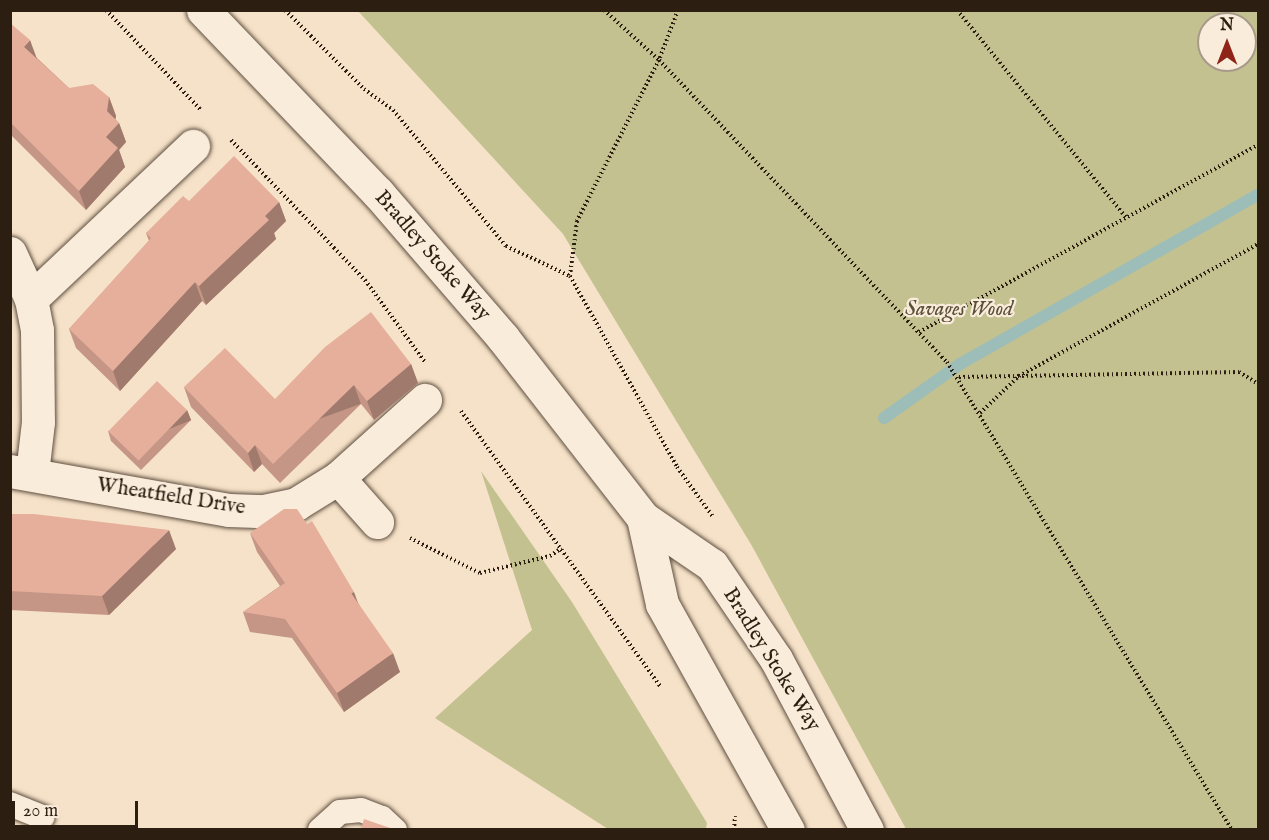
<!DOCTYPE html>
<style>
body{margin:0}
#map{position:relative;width:1269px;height:840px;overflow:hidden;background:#f6e2c8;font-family:"IM FELL English",serif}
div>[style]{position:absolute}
.green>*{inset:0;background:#c4c190}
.stream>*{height:12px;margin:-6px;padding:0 6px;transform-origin:6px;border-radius:6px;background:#9dbdb8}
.path>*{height:4px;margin-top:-2px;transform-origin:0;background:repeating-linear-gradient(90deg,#2d1e12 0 1.5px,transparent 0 4.5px)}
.roads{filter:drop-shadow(0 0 2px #5f4f40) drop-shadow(0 0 2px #5f4f40)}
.lane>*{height:24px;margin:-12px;padding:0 12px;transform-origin:12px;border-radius:12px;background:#f9ecdb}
.street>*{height:33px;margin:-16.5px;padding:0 16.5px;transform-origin:16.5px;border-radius:16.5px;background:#f9ecdb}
.secondary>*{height:33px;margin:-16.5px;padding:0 16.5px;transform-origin:16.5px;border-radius:16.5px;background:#f9ecdb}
.wall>*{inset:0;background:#c59686}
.shaded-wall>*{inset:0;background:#a07a6d;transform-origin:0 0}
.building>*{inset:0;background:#e5af9c;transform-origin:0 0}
span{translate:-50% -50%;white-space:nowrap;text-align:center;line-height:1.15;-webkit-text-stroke:4.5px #f9ecdb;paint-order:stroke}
.street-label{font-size:21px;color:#2d1e12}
.park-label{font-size:21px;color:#5a4f38;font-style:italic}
.frame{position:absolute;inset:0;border:12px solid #2d1e12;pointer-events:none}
.north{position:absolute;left:1197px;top:12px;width:60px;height:60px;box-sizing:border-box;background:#f9ecdb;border:2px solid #a79a8b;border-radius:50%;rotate:0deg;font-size:16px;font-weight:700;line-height:24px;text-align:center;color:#2d1e12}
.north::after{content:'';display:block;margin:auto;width:21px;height:27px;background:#8f2418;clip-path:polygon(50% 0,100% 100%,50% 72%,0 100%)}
.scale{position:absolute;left:12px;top:801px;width:126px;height:27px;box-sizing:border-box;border:3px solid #2d1e12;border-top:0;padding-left:8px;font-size:18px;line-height:21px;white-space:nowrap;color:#2d1e12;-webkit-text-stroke:4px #f9ecdb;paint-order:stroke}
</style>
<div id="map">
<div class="green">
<i style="clip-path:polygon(evenodd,358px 11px,1258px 11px,1258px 829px,906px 829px,752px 546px,563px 234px,358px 11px,1209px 24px,1245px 24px,1245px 60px,1209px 60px,1209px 24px)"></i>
<i style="clip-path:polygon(481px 471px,572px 602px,707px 823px,706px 829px,608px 829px,435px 718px,532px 630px)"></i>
</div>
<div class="stream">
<i style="left:884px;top:418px;width:93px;rotate:-35.4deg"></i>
<i style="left:960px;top:364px;width:343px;rotate:-29.6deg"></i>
</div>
<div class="path">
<i style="left:106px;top:10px;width:137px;rotate:46.5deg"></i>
<i style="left:285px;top:10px;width:112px;rotate:45deg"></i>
<i style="left:364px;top:89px;width:36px;rotate:36deg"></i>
<i style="left:393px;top:110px;width:177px;rotate:50.3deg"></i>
<i style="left:506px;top:246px;width:71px;rotate:25.1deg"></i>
<i style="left:604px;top:10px;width:74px;rotate:42.3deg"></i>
<i style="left:659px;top:60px;width:417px;rotate:46.4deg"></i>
<i style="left:947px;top:362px;width:548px;rotate:58.66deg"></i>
<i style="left:678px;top:10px;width:53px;rotate:110.8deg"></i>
<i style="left:659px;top:60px;width:181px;rotate:117deg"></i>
<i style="left:577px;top:221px;width:55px;rotate:97.3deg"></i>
<i style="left:570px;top:276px;width:219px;rotate:60.7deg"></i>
<i style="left:677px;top:467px;width:62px;rotate:54.2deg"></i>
<i style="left:957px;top:10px;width:267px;rotate:50.8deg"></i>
<i style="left:231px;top:140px;width:194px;rotate:46.3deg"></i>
<i style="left:365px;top:280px;width:102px;rotate:53.8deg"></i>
<i style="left:919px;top:332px;width:387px;rotate:-28.9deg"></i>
<i style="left:959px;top:377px;width:280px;rotate:-1deg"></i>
<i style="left:1239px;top:372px;width:22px;rotate:32deg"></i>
<i style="left:461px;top:411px;width:341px;rotate:54.1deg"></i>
<i style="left:980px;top:413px;width:54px;rotate:-43.5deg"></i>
<i style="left:1019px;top:376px;width:273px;rotate:-28.9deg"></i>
<i style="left:410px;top:538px;width:78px;rotate:26.6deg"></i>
<i style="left:480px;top:573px;width:72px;rotate:-13.7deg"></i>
<i style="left:550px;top:556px;width:14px;rotate:-34deg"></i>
<i style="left:734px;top:830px;width:14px;rotate:-86deg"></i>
</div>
<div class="roads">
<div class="lane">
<i style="left:10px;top:804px;width:35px;rotate:22deg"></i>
<i style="left:320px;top:830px;width:27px;rotate:-42deg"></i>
<i style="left:340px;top:812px;width:21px;rotate:-5deg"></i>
<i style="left:361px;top:810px;width:22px;rotate:21deg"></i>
<i style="left:382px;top:818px;width:18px;rotate:43deg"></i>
</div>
<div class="street">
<i style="left:10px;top:253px;width:51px;rotate:65.5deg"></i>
<i style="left:31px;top:299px;width:32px;rotate:79deg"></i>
<i style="left:37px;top:330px;width:92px;rotate:89.4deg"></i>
<i style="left:38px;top:422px;width:51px;rotate:96.7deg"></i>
<i style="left:31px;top:299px;width:223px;rotate:-43.4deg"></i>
<i style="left:10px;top:471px;width:222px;rotate:10.1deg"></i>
<i style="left:229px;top:510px;width:35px;rotate:2deg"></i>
<i style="left:264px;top:511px;width:33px;rotate:-12deg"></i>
<i style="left:296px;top:504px;width:49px;rotate:-31.8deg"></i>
<i style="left:338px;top:478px;width:117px;rotate:-41.9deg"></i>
<i style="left:338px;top:478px;width:59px;rotate:48.4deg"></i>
</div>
<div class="secondary">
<i style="left:203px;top:10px;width:253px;rotate:46.3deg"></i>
<i style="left:378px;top:193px;width:191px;rotate:49.2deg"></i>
<i style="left:503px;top:338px;width:228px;rotate:52.1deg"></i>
<i style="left:643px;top:518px;width:83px;rotate:34.3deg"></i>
<i style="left:712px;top:565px;width:114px;rotate:55.8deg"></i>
<i style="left:776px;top:659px;width:194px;rotate:62deg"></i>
<i style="left:643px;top:518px;width:88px;rotate:77.5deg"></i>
<i style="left:662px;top:604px;width:259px;rotate:60.9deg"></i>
</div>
</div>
<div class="wall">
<i style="clip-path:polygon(10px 23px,37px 58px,69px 88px,109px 97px,116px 116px,115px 119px,119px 123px,126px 142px,119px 150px,125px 167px,86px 210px,10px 134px)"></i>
<i style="clip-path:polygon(189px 201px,279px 202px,286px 221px,274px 233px,276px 239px,206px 305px,202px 301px,120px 391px,76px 348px,69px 329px,149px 241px,146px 233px)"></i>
<i style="clip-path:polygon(411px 364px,418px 383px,374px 420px,361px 404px,280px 483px,262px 464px,254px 472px,191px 407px,184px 387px,275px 399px)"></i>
<i style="clip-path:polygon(187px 410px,191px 420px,141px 470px,111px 441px,108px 431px)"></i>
<i style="clip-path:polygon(10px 514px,176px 549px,109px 615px,10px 610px)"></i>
<i style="clip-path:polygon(250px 533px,358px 603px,400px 672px,344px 712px,292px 638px,250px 632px,243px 612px,280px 586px,257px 552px)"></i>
</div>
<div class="shaded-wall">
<i style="clip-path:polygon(30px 40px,37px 59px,24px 47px)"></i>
<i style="clip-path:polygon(109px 97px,116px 116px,114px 128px,119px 123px,126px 142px,119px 150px,125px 167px,86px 210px,79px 191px,106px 137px,107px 111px)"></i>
<i style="clip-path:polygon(279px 202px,286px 221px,274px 233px,276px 239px,206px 305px,199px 286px,265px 216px)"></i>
<i style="clip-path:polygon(195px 282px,202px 301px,120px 391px,113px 371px)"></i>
<i style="clip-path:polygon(411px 364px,418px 383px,374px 420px,367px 401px)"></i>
<i style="left:354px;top:385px;width:20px;height:113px;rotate:70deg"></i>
<i style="left:187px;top:410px;width:11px;height:71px;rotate:68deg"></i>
<i style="clip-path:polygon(255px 445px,262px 464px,254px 472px,248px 453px)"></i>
<i style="clip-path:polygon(169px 530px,176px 549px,109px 615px,102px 596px)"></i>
<i style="clip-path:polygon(354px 592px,361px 611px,351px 593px)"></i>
<i style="clip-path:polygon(393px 653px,400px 672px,344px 712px,337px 693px)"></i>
</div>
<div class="building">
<i style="clip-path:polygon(10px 23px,30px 40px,24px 47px,69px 88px,93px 84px,109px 97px,107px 111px,119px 123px,106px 137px,118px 148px,79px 191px,10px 122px)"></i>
<i style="clip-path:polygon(234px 156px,279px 202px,265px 216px,269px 220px,199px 286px,195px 282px,113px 371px,69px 329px,151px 238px,146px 233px,183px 196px,189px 201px)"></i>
<i style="clip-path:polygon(371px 312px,411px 364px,367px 401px,354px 385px,273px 464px,255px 445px,248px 453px,184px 387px,225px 348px,275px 399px,325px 347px)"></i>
<i style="left:157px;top:381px;width:42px;height:70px;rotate:44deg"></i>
<i style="clip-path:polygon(284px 509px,297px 509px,307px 524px,312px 521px,354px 592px,351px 593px,393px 653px,337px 693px,285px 619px,243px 612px,285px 583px,250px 533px)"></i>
<i style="clip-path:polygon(10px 514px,34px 514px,169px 530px,102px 596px,10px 591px)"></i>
<i style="clip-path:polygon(364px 819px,396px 830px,361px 830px)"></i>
</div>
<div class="street-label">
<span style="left:432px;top:256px;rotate:49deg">Bradley Stoke Way</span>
<span style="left:171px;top:497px;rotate:9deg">Wheatfield Drive</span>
<span style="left:771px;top:660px;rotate:58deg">Bradley Stoke Way</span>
</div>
<div class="park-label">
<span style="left:959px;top:310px">Savages Wood</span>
</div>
<div class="frame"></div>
<div class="north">N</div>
<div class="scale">20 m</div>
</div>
